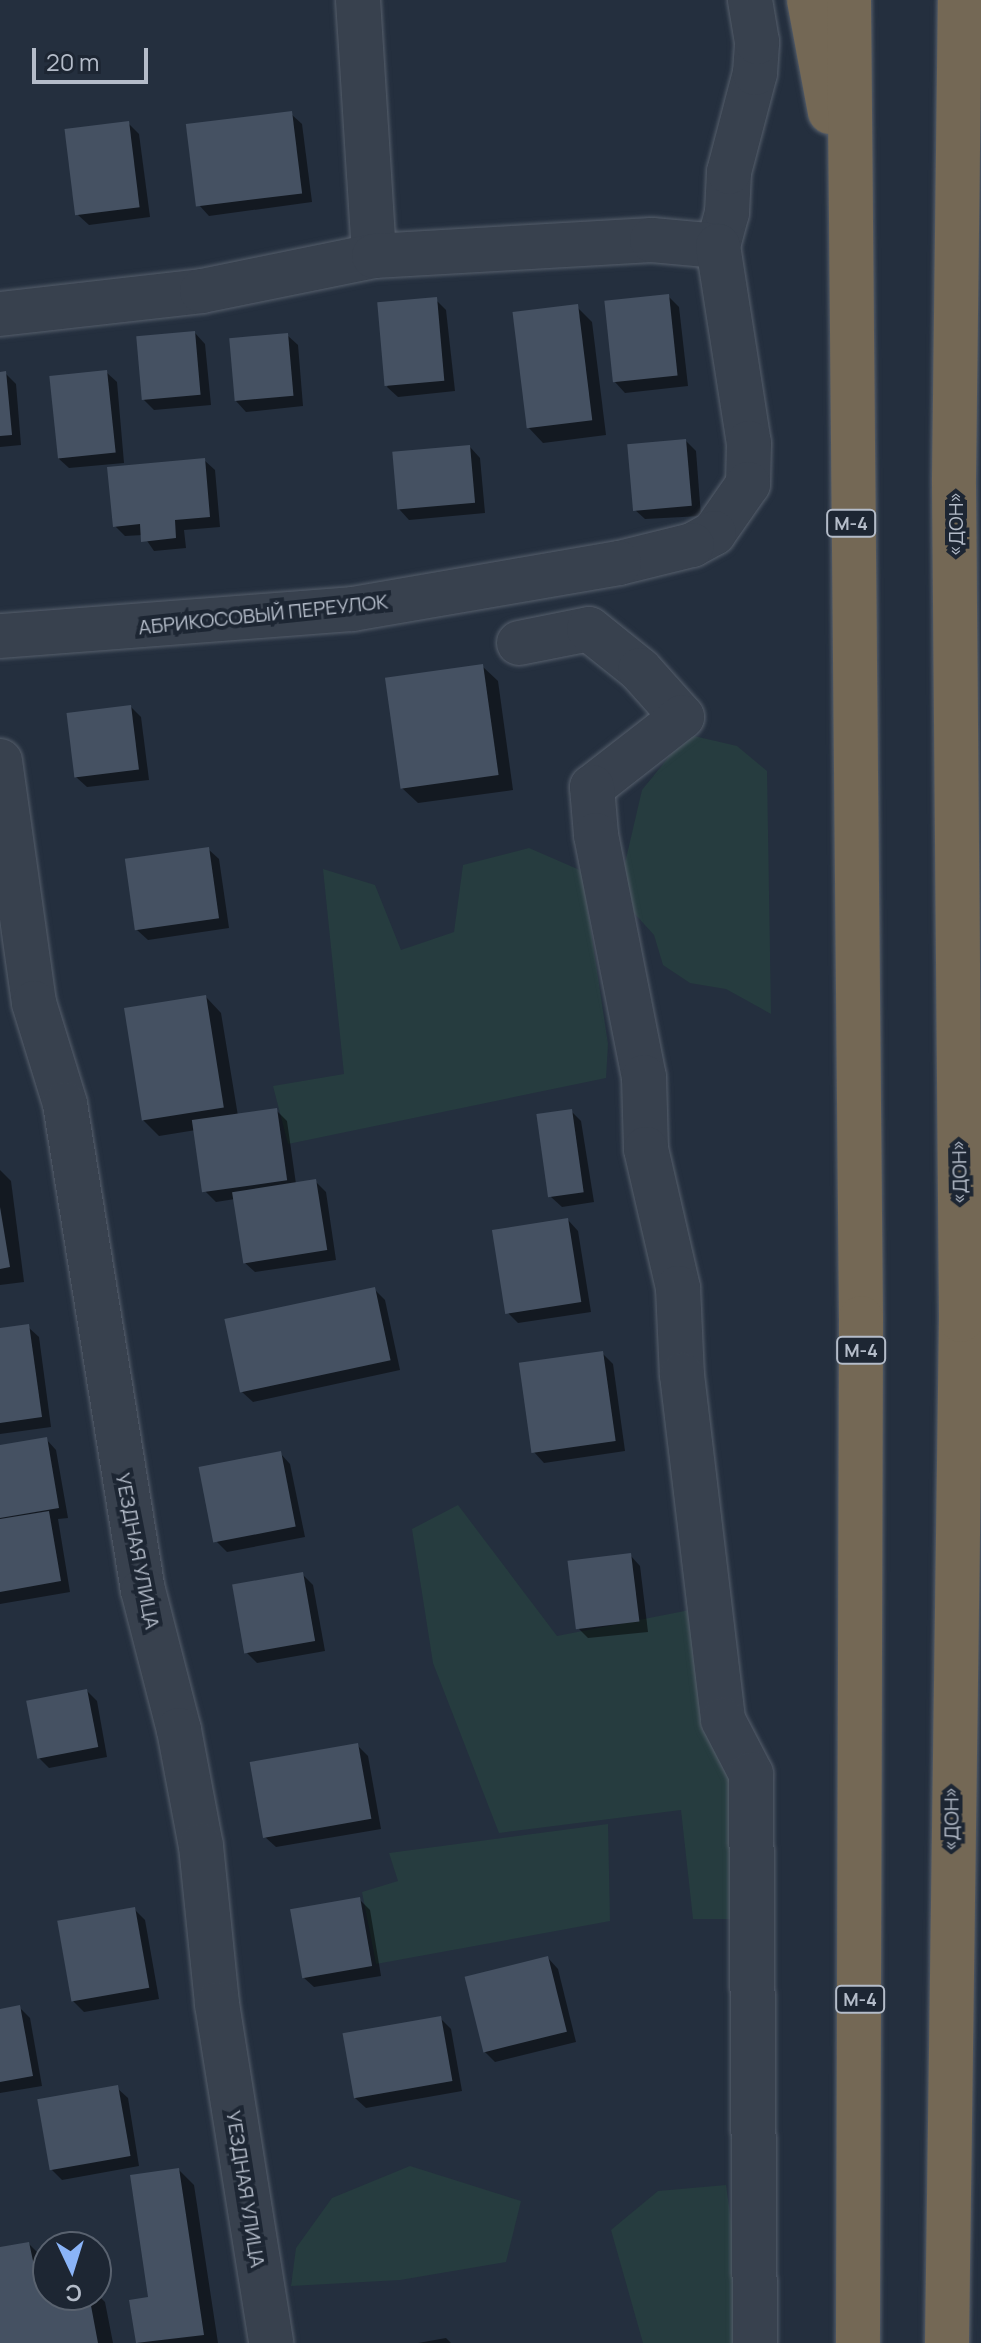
<!DOCTYPE html>
<meta charset="utf-8">
<style>
body{margin:0}
#map{position:relative;width:981px;height:2343px;overflow:hidden;background:#242f3e;font-family:Manrope,sans-serif}
div>[style]{position:absolute}
.green>*{inset:0;background:#263c3f}
.shadow>*{inset:0;background:#0007}
.building>*{inset:0;background:#455162;transform-origin:0 0}
.roads{filter:drop-shadow(0 0 2px #565f6c) drop-shadow(0 0 2px #565f6c)}
.minor>*{height:44px;margin:-22px;padding:0 22px;transform-origin:22px;border-radius:22px;background:#38414e}
.highway>*{height:44px;margin:-22px;padding:0 22px;transform-origin:22px;border-radius:22px;background:#746855}
span{translate:-50% -50%;white-space:nowrap;text-align:center;line-height:1.15;-webkit-text-stroke:8px #1d2633;paint-order:stroke}
.shield-label span{padding:2px 6px;background:#1d2633;border:2px solid;border-radius:6px;-webkit-text-stroke-width:0}
.shield-label{font-size:18px;color:#b4bcc9;font-weight:700}
.street-label{font-size:20px;color:#b4bcc9}
.north{position:absolute;left:32px;top:2231px;width:80px;height:80px;box-sizing:border-box;background:#1d2633;border:2px solid #59626f;border-radius:50%;rotate:176deg;font-size:22px;font-weight:700;line-height:32px;text-align:center;color:#b4bcc9}
.north::after{content:'';display:block;margin:auto;width:28px;height:36px;background:#8ab4f8;clip-path:polygon(50% 0,100% 100%,50% 72%,0 100%)}
.scale{position:absolute;left:32px;top:48px;width:116px;height:36px;box-sizing:border-box;border:4px solid #b4bcc9;border-top:0;padding-left:10px;font-size:24px;line-height:28px;white-space:nowrap;color:#b4bcc9;-webkit-text-stroke:6px #1d2633;paint-order:stroke}
</style>
<div id="map">
<div class="green">
<i style="clip-path:polygon(694px 736px,737px 746px,767px 771px,771px 1014px,726px 989px,690px 983px,663px 965px,654px 935px,623px 901px,622px 876px,642px 790px,672px 753px)"></i>
<i style="clip-path:polygon(529px 848px,582px 871px,608px 1044px,606px 1078px,288px 1144px,273px 1086px,344px 1074px,323px 869px,375px 885px,401px 950px,454px 932px,463px 865px)"></i>
<i style="clip-path:polygon(458px 1505px,557px 1636px,695px 1609px,738px 1776px,730px 1919px,693px 1919px,681px 1810px,499px 1833px,433px 1663px,412px 1529px)"></i>
<i style="clip-path:polygon(608px 1824px,610px 1921px,376px 1964px,362px 1892px,398px 1881px,389px 1853px)"></i>
<i style="clip-path:polygon(410px 2166px,521px 2201px,506px 2262px,400px 2280px,291px 2286px,296px 2248px,332px 2198px)"></i>
<i style="clip-path:polygon(726px 2185px,742px 2298px,742px 2343px,643px 2343px,611px 2230px,658px 2191px)"></i>
</div>
<div class="shadow">
<i style="clip-path:polygon(291px 114px,302px 124px,312px 202px,209px 216px,199px 205px)"></i>
<i style="clip-path:polygon(129px 124px,139px 134px,150px 217px,89px 225px,78px 215px)"></i>
<i style="clip-path:polygon(668px 296px,679px 307px,688px 386px,625px 393px,615px 382px)"></i>
<i style="clip-path:polygon(436px 300px,446px 310px,455px 391px,398px 397px,387px 387px)"></i>
<i style="clip-path:polygon(577px 307px,592px 322px,606px 435px,543px 443px,528px 427px)"></i>
<i style="clip-path:polygon(195px 333px,205px 344px,211px 405px,154px 410px,144px 400px)"></i>
<i style="clip-path:polygon(287px 335px,298px 345px,303px 406px,246px 412px,236px 401px)"></i>
<i style="clip-path:polygon(106px 372px,117px 382px,124px 463px,69px 468px,58px 458px)"></i>
<i style="clip-path:polygon(5px 373px,16px 384px,21px 445px,0 447px,0 374px)"></i>
<i style="clip-path:polygon(686px 441px,696px 451px,701px 516px,645px 519px,634px 509px)"></i>
<i style="clip-path:polygon(470px 447px,480px 458px,485px 513px,409px 520px,399px 509px)"></i>
<i style="clip-path:polygon(204px 460px,215px 470px,220px 527px,184px 530px,186px 548px,154px 551px,143px 535px,125px 536px,115px 526px)"></i>
<i style="clip-path:polygon(482px 666px,498px 681px,513px 790px,418px 803px,402px 788px)"></i>
<i style="clip-path:polygon(131px 707px,141px 717px,149px 780px,87px 787px,76px 777px)"></i>
<i style="clip-path:polygon(208px 849px,219px 859px,229px 928px,148px 940px,137px 930px)"></i>
<i style="clip-path:polygon(206px 997px,221px 1013px,238px 1116px,276px 1110px,287px 1121px,296px 1184px,315px 1181px,326px 1192px,336px 1260px,255px 1272px,244px 1262px,235px 1199px,216px 1202px,205px 1191px,196px 1130px,159px 1136px,143px 1120px)"></i>
<i style="clip-path:polygon(571px 1111px,581px 1121px,594px 1202px,562px 1207px,551px 1197px)"></i>
<i style="clip-path:polygon(0 1170px,11px 1181px,24px 1282px,0 1285px)"></i>
<i style="clip-path:polygon(568px 1220px,578px 1231px,591px 1312px,518px 1323px,507px 1312px)"></i>
<i style="clip-path:polygon(374px 1289px,385px 1300px,400px 1370px,253px 1402px,242px 1392px)"></i>
<i style="clip-path:polygon(28px 1327px,39px 1337px,51px 1427px,0 1434px,0 1330px)"></i>
<i style="clip-path:polygon(602px 1353px,613px 1364px,625px 1451px,544px 1463px,534px 1452px)"></i>
<i style="clip-path:polygon(46px 1439px,56px 1450px,68px 1518px,58px 1519px,70px 1592px,0 1604px,0 1447px)"></i>
<i style="clip-path:polygon(280px 1453px,290px 1464px,305px 1537px,227px 1552px,217px 1542px)"></i>
<i style="clip-path:polygon(630px 1555px,640px 1566px,648px 1632px,588px 1638px,578px 1628px)"></i>
<i style="clip-path:polygon(302px 1574px,313px 1585px,325px 1651px,257px 1663px,247px 1653px)"></i>
<i style="clip-path:polygon(87px 1691px,97px 1701px,107px 1757px,49px 1768px,39px 1758px)"></i>
<i style="clip-path:polygon(357px 1745px,368px 1756px,381px 1829px,276px 1847px,265px 1837px)"></i>
<i style="clip-path:polygon(359px 1899px,370px 1910px,381px 1976px,314px 1987px,303px 1977px)"></i>
<i style="clip-path:polygon(134px 1909px,145px 1920px,159px 1999px,84px 2012px,73px 2001px)"></i>
<i style="clip-path:polygon(548px 1958px,558px 1969px,576px 2042px,495px 2062px,485px 2052px)"></i>
<i style="clip-path:polygon(19px 2007px,30px 2018px,42px 2086px,0 2093px,0 2011px)"></i>
<i style="clip-path:polygon(440px 2018px,451px 2029px,462px 2091px,366px 2108px,355px 2098px)"></i>
<i style="clip-path:polygon(117px 2088px,128px 2098px,139px 2166px,62px 2180px,51px 2169px)"></i>
<i style="clip-path:polygon(179px 2170px,194px 2185px,218px 2343px,138px 2343px,131px 2301px,151px 2299px)"></i>
<i style="clip-path:polygon(29px 2244px,48px 2263px,48px 2295px,96px 2293px,105px 2302px,113px 2343px,0 2343px,0 2249px)"></i>
<i style="clip-path:polygon(446px 2338px,451px 2343px,418px 2343px)"></i>
</div>
<div class="building">
<i style="left:292px;top:111px;width:83px;height:107px;rotate:83deg"></i>
<i style="left:129px;top:121px;width:87px;height:65px;rotate:83deg"></i>
<i style="left:669px;top:294px;width:82px;height:65px;rotate:84deg"></i>
<i style="left:437px;top:297px;width:84px;height:60px;rotate:85deg"></i>
<i style="left:578px;top:304px;width:117px;height:66px;rotate:83deg"></i>
<i style="left:195px;top:331px;width:64px;height:59px;rotate:85deg"></i>
<i style="left:288px;top:333px;width:63px;height:59px;rotate:85deg"></i>
<i style="left:107px;top:370px;width:83px;height:58px;rotate:84deg"></i>
<i style="clip-path:polygon(6px 371px,12px 435px,0 436px,0 372px)"></i>
<i style="left:686px;top:439px;width:67px;height:59px;rotate:85deg"></i>
<i style="left:470px;top:445px;width:58px;height:78px;rotate:85deg"></i>
<i style="clip-path:polygon(205px 458px,210px 517px,175px 520px,176px 538px,141px 542px,140px 524px,113px 527px,107px 467px)"></i>
<i style="left:483px;top:664px;width:112px;height:99px;rotate:82deg"></i>
<i style="left:131px;top:705px;width:65px;height:65px;rotate:83deg"></i>
<i style="left:209px;top:847px;width:72px;height:85px;rotate:82deg"></i>
<i style="left:206px;top:995px;width:114px;height:83px;rotate:81deg"></i>
<i style="left:277px;top:1108px;width:73px;height:86px;rotate:82deg"></i>
<i style="left:572px;top:1109px;width:84px;height:36px;rotate:82deg"></i>
<i style="left:316px;top:1179px;width:72px;height:85px;rotate:81deg"></i>
<i style="clip-path:polygon(0 1207px,10px 1267px,0 1269px)"></i>
<i style="left:568px;top:1218px;width:85px;height:77px;rotate:81deg"></i>
<i style="left:375px;top:1287px;width:75px;height:154px;rotate:78deg"></i>
<i style="clip-path:polygon(29px 1324px,42px 1417px,0 1423px,0 1328px)"></i>
<i style="left:603px;top:1351px;width:91px;height:85px;rotate:82deg"></i>
<i style="clip-path:polygon(47px 1437px,59px 1508px,0 1518px,0 1445px)"></i>
<i style="left:281px;top:1451px;width:77px;height:84px;rotate:79deg"></i>
<i style="clip-path:polygon(49px 1511px,61px 1581px,0 1592px,0 1519px)"></i>
<i style="left:631px;top:1553px;width:69px;height:64px;rotate:83deg"></i>
<i style="left:303px;top:1572px;width:70px;height:72px;rotate:80deg"></i>
<i style="left:87px;top:1689px;width:59px;height:62px;rotate:79deg"></i>
<i style="left:358px;top:1743px;width:77px;height:110px;rotate:80deg"></i>
<i style="left:360px;top:1897px;width:70px;height:71px;rotate:80deg"></i>
<i style="left:135px;top:1907px;width:82px;height:79px;rotate:80deg"></i>
<i style="left:548px;top:1956px;width:78px;height:86px;rotate:76deg"></i>
<i style="clip-path:polygon(20px 2005px,33px 2076px,0 2082px,0 2009px)"></i>
<i style="left:441px;top:2016px;width:66px;height:100px;rotate:80deg"></i>
<i style="left:118px;top:2085px;width:72px;height:82px;rotate:80deg"></i>
<i style="clip-path:polygon(179px 2168px,204px 2335px,136px 2343px,129px 2300px,148px 2297px,130px 2175px)"></i>
<i style="clip-path:polygon(29px 2242px,39px 2289px,48px 2287px,48px 2295px,89px 2295px,98px 2343px,0 2343px,0 2247px)"></i>
</div>
<div class="roads">
<div class="minor">
<i style="left:358px;top:0;width:256px;rotate:86.4deg"></i>
<i style="left:718px;top:246px;width:34px;rotate:-75deg"></i>
<i style="left:727px;top:213px;width:41px;rotate:-87.2deg"></i>
<i style="left:729px;top:172px;width:102px;rotate:-75.3deg"></i>
<i style="left:755px;top:73px;width:31px;rotate:-86deg"></i>
<i style="left:757px;top:42px;width:43px;rotate:-99.5deg"></i>
<i style="left:0;top:314px;width:203px;rotate:-6.5deg"></i>
<i style="left:202px;top:291px;width:176px;rotate:-11.5deg"></i>
<i style="left:374px;top:256px;width:278px;rotate:-3.3deg"></i>
<i style="left:652px;top:240px;width:66px;rotate:5.2deg"></i>
<i style="left:718px;top:246px;width:199px;rotate:81.1deg"></i>
<i style="left:749px;top:443px;width:41px;rotate:91.4deg"></i>
<i style="left:748px;top:484px;width:60px;rotate:124.8deg"></i>
<i style="left:714px;top:533px;width:25px;rotate:151deg"></i>
<i style="left:692px;top:545px;width:75px;rotate:166.1deg"></i>
<i style="left:619px;top:563px;width:271px;rotate:170.2deg"></i>
<i style="left:352px;top:609px;width:353px;rotate:175.6deg"></i>
<i style="left:519px;top:643px;width:71px;rotate:-11.3deg"></i>
<i style="left:589px;top:629px;width:65px;rotate:38.8deg"></i>
<i style="left:640px;top:670px;width:63px;rotate:48.2deg"></i>
<i style="left:682px;top:717px;width:114px;rotate:142.1deg"></i>
<i style="left:592px;top:787px;width:48px;rotate:85.2deg"></i>
<i style="left:596px;top:835px;width:247px;rotate:78.8deg"></i>
<i style="left:644px;top:1077px;width:72px;rotate:88.4deg"></i>
<i style="left:646px;top:1149px;width:143px;rotate:77deg"></i>
<i style="left:678px;top:1288px;width:87px;rotate:87.4deg"></i>
<i style="left:682px;top:1375px;width:347px;rotate:83.2deg"></i>
<i style="left:723px;top:1720px;width:61px;rotate:62.6deg"></i>
<i style="left:751px;top:1774px;width:569px;rotate:89.6deg"></i>
<i style="left:0;top:761px;width:244px;rotate:82deg"></i>
<i style="left:34px;top:1003px;width:106px;rotate:72.9deg"></i>
<i style="left:65px;top:1104px;width:492px;rotate:80.9deg"></i>
<i style="left:143px;top:1590px;width:145px;rotate:75.6deg"></i>
<i style="left:179px;top:1730px;width:118px;rotate:79.3deg"></i>
<i style="left:201px;top:1846px;width:159px;rotate:84.2deg"></i>
<i style="left:217px;top:2004px;width:343px;rotate:80.9deg"></i>
</div>
<div class="highway">
<i style="left:809px;top:0;width:114px;rotate:79.4deg"></i>
<i style="left:849px;top:0;width:1318px;rotate:89.48deg"></i>
<i style="left:861px;top:1318px;width:1025px;rotate:90.17deg"></i>
<i style="left:947px;top:2343px;width:1023px;rotate:-89.22deg"></i>
<i style="left:961px;top:1320px;width:842px;rotate:-90.48deg"></i>
<i style="left:954px;top:478px;width:478px;rotate:-89.3deg"></i>
</div>
</div>
<div class="shield-label">
<span style="left:851px;top:523px">М-4</span>
<span style="left:861px;top:1350px">М-4</span>
<span style="left:860px;top:1999px">М-4</span>
</div>
<div class="street-label">
<span style="left:955px;top:524px;rotate:-90deg">«ДОН»</span>
<span style="left:263px;top:614px;rotate:-6deg">АБРИКОСОВЫЙ ПЕРЕУЛОК</span>
<span style="left:959px;top:1172px;rotate:-91deg">«ДОН»</span>
<span style="left:138px;top:1551px;rotate:79deg">УЕЗДНАЯ УЛИЦА</span>
<span style="left:951px;top:1819px;rotate:-90deg">«ДОН»</span>
<span style="left:246px;top:2189px;rotate:81deg">УЕЗДНАЯ УЛИЦА</span>
</div>
<div class="north">С</div>
<div class="scale">20 m</div>
</div>
